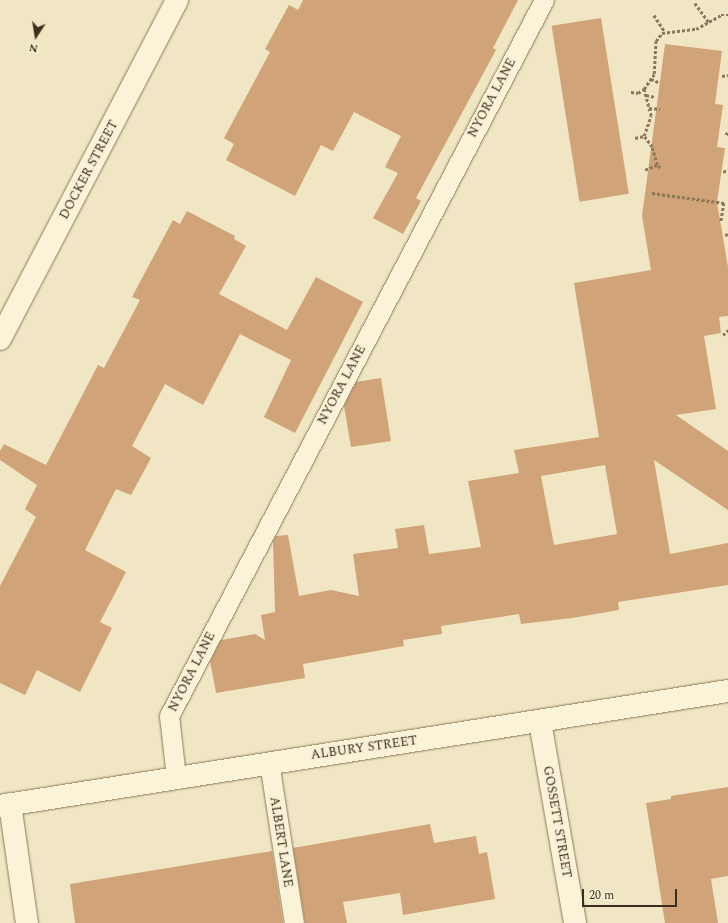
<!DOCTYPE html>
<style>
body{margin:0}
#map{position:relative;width:728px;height:923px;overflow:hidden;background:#f0e6c4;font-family:Spectral,serif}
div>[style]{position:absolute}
.building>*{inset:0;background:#d0a378;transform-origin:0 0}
.path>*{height:2.5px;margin-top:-1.25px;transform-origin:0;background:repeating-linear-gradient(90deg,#8c7859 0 3px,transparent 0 5px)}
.roads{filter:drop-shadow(0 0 1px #8c7859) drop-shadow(0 0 1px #8c7859)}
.lane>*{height:19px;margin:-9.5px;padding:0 9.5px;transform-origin:9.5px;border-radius:9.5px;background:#faf3d8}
.street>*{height:22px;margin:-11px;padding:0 11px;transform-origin:11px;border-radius:11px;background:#faf3d8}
.secondary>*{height:22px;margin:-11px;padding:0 11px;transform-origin:11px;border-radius:11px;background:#faf3d8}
span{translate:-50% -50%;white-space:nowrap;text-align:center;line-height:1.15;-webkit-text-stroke:4px #f7f0d4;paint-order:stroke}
.street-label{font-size:13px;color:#3b2e1e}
.north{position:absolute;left:16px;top:16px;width:40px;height:40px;-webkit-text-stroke:3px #f7f0d4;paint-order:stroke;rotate:192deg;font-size:11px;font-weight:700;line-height:16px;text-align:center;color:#3b2e1e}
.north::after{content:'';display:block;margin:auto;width:14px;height:18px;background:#3b2e1e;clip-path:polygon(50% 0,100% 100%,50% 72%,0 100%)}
.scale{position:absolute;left:582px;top:889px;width:95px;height:18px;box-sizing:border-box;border:2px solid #3b2e1e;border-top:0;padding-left:5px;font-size:12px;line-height:14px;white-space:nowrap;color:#3b2e1e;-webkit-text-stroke:3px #f7f0d4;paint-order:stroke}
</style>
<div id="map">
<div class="building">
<i style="clip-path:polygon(303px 0,518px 0,493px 48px,496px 50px,416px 198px,421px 201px,403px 234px,373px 218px,398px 173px,385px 167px,401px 136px,354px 112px,333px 151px,321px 145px,295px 196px,226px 160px,234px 144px,224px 138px,270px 52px,265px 49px,289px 5px,298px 10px)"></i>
<i style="left:601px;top:18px;width:178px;height:50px;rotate:81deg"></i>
<i style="clip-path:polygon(evenodd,665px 44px,722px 51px,715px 104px,723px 105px,717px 147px,725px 148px,717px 202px,728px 267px,728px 316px,719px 317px,721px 333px,704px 336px,716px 409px,676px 415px,728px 451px,728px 510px,654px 460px,670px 554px,728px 543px,728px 585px,618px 602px,619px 610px,572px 618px,521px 624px,519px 614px,441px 626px,442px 634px,403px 640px,404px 646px,303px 664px,305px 678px,216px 693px,210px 661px,221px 640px,255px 634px,265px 640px,261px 615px,275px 612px,273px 541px,276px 536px,288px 535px,299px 596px,331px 590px,359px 596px,353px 554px,398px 548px,395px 529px,424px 525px,429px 554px,481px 547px,468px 481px,519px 473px,514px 450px,599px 437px,574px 283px,651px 270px,642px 216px,665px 44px,605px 465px,617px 534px,554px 545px,541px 476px,605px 465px)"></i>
<i style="clip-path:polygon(187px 211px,235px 236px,234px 239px,246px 246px,219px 294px,287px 330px,316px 277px,363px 302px,295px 433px,264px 417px,291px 360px,240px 334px,203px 405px,165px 384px,132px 446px,151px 458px,131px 495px,116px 489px,85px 550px,126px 572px,100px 622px,112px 628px,80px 692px,37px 670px,25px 695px,0 683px,0 586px,36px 517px,25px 509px,37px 485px,0 460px,0 451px,4px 444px,46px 465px,98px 365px,104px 368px,140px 300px,132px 297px,173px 220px,180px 224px)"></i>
<i style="clip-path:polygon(381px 378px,391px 441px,351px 447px,344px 406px,356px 382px)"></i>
<i style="clip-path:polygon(728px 787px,728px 876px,711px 879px,718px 923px,665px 923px,646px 803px,671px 799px,671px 796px)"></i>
<i style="clip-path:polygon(430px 824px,434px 843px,476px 836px,479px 854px,487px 852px,495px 899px,403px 915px,400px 893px,343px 902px,347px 923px,305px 923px,293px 848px)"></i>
<i style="clip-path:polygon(272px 851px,283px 923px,75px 923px,70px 884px)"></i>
</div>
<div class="path">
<i style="left:695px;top:3px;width:24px;rotate:54deg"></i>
<i style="left:654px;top:15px;width:20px;rotate:57deg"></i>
<i style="left:722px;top:76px;width:6px;rotate:-9deg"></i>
<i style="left:651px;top:79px;width:8px;rotate:23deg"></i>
<i style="left:631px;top:92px;width:7px;rotate:8deg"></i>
<i style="left:638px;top:93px;width:7px;rotate:-34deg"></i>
<i style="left:646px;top:95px;width:9px;rotate:13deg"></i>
<i style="left:649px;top:108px;width:11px;rotate:5deg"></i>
<i style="left:726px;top:135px;width:5px;rotate:-68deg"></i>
<i style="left:635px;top:138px;width:9px;rotate:-13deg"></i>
<i style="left:660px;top:168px;width:4px;rotate:-135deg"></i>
<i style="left:657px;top:165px;width:19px;rotate:-106deg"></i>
<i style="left:652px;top:147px;width:14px;rotate:-126deg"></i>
<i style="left:644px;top:136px;width:21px;rotate:-71deg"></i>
<i style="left:651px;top:116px;width:28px;rotate:-105deg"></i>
<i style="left:644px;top:89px;width:18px;rotate:-56deg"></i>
<i style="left:654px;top:74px;width:33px;rotate:-87deg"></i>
<i style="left:656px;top:41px;width:10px;rotate:-53deg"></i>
<i style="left:662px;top:33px;width:34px;rotate:-7deg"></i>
<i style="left:696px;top:29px;width:29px;rotate:-29deg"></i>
<i style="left:721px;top:15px;width:7px"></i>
<i style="left:645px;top:170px;width:13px;rotate:-23deg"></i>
<i style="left:723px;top:172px;width:5px;rotate:-22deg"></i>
<i style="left:652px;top:193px;width:73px;rotate:7.9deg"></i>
<i style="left:724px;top:203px;width:18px;rotate:99deg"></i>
<i style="left:725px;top:235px;width:3px;rotate:-18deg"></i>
<i style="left:723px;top:335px;width:7px;rotate:-45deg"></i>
</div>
<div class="roads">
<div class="lane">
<i style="left:269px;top:762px;width:163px;rotate:81.2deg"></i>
<i style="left:176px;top:777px;width:61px;rotate:-96.5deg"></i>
<i style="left:169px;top:716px;width:808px;rotate:-62.36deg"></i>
</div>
<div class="street">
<i style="left:540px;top:722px;width:204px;rotate:80.1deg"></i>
<i style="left:10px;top:804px;width:120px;rotate:81.9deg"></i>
<i style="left:0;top:806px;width:737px;rotate:-8.98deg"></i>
</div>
<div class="secondary">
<i style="left:0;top:339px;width:382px;rotate:-62.4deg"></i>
</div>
</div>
<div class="street-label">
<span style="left:492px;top:98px;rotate:-62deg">NYORA LANE</span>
<span style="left:89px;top:170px;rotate:-62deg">DOCKER STREET</span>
<span style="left:342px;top:385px;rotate:-62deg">NYORA LANE</span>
<span style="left:192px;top:672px;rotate:-63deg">NYORA LANE</span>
<span style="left:364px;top:748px;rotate:-8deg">ALBURY STREET</span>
<span style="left:557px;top:822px;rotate:80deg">GOSSETT STREET</span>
<span style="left:281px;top:842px;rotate:81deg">ALBERT LANE</span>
</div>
<div class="north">N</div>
<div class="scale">20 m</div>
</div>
